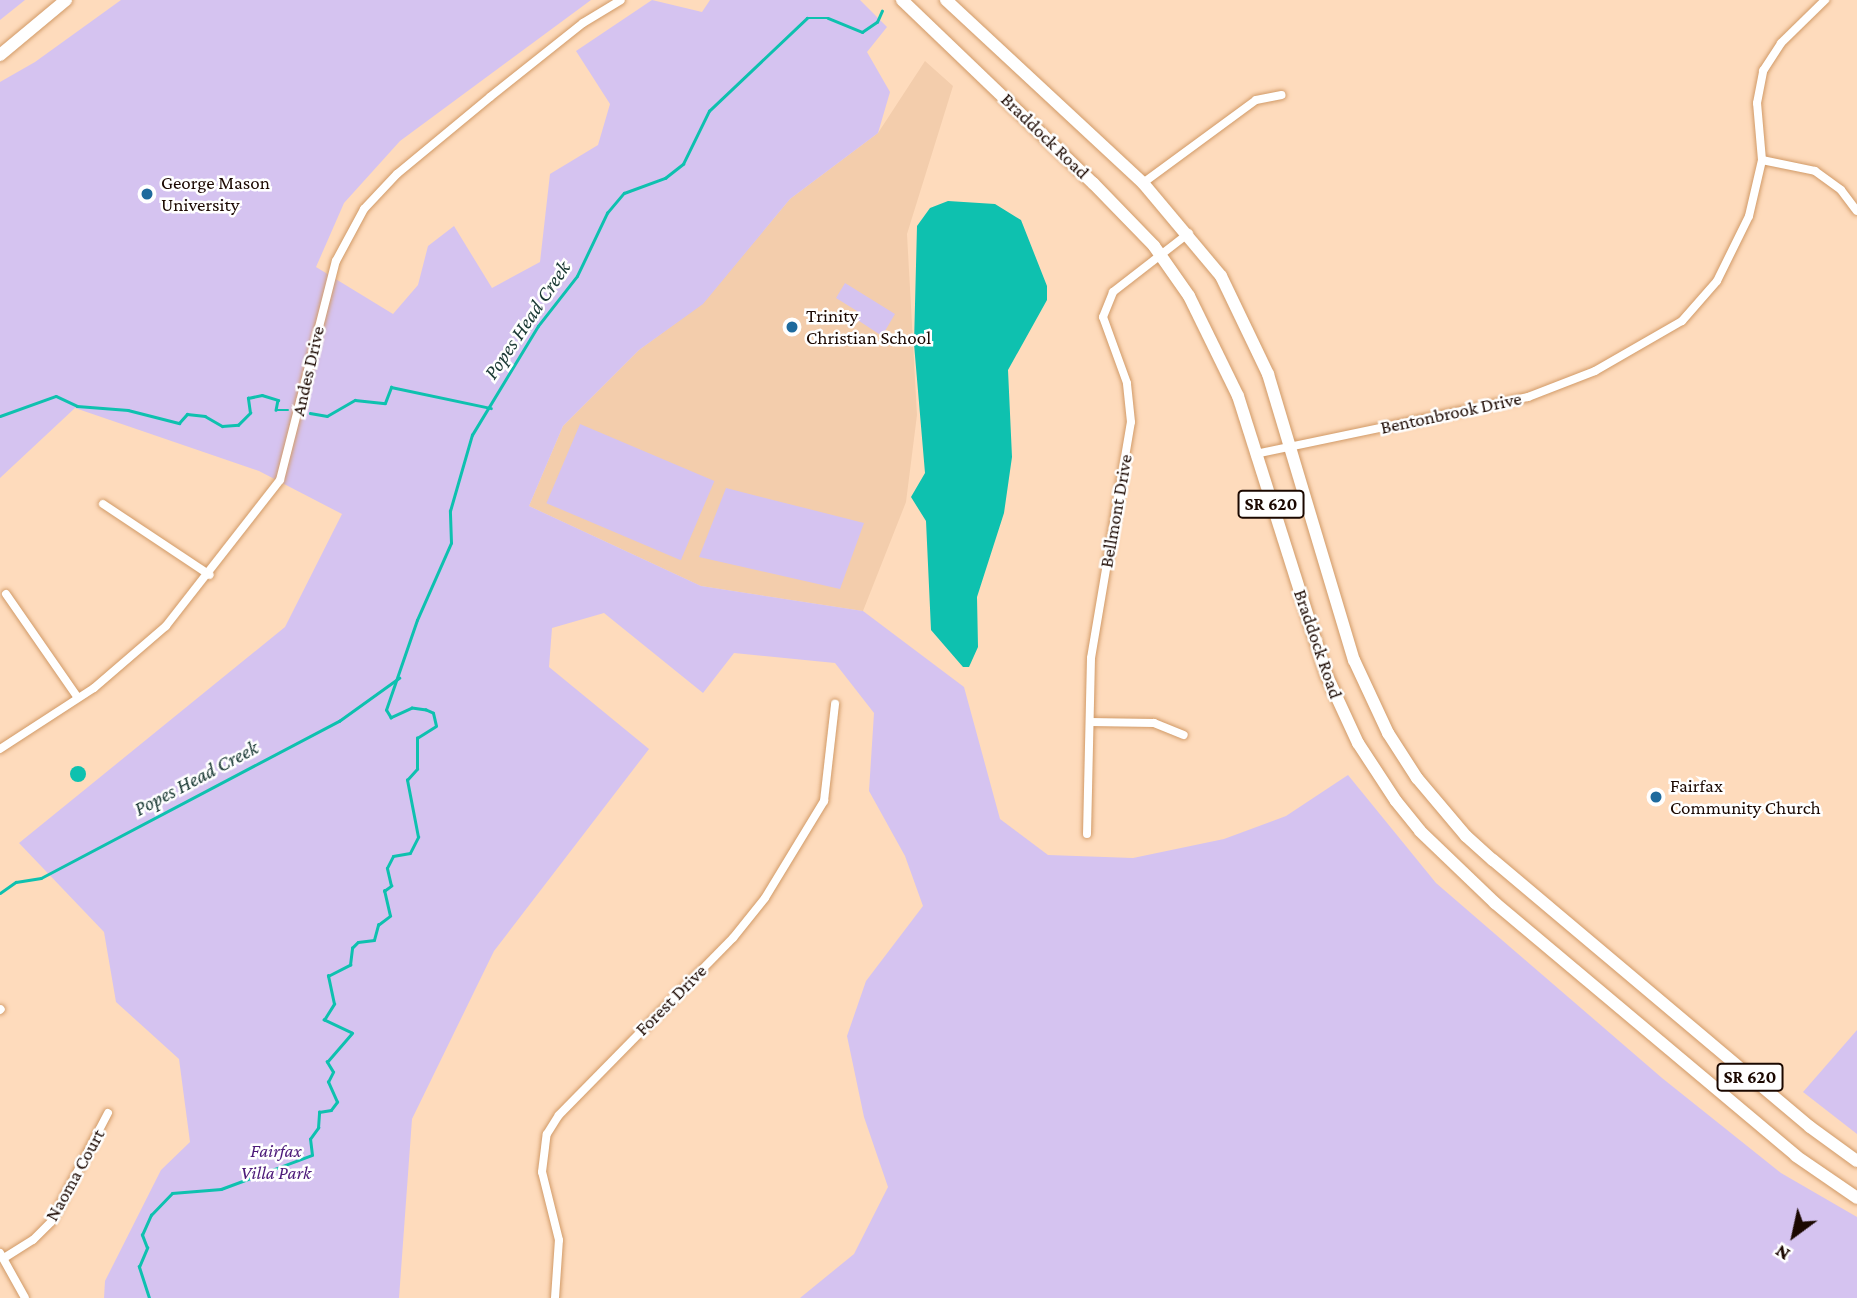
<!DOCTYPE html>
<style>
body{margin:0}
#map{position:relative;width:1857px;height:1298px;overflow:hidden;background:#fedbbc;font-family:"Crimson Pro",serif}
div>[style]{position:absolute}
.built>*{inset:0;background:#f3cdac}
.green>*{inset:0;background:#d5c3f0;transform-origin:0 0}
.water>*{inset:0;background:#0ec1af}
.round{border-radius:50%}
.stream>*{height:2.5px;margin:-1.25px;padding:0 1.25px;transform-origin:1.25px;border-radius:1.25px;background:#0ec1af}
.roads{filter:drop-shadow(0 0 2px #d19a67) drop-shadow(0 0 2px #d19a67)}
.street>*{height:8px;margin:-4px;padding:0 4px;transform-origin:4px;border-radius:4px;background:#fff}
.secondary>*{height:12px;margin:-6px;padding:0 6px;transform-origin:6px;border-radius:6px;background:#fff}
.primary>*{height:12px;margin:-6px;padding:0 6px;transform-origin:6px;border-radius:6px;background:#fff}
.dots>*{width:19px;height:19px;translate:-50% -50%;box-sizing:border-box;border:4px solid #fff;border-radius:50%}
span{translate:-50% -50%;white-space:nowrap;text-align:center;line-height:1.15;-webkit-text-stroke:5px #fff;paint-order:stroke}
.shield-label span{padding:2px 5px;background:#fff;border:2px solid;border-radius:5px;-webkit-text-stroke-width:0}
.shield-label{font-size:18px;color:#1b0800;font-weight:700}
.street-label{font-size:19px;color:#1b0800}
.poi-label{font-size:19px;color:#1b0800}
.left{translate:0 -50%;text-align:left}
.park-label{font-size:19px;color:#4b1878;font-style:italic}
.water-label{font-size:21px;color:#1a3934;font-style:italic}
.north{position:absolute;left:1759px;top:1200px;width:70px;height:70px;-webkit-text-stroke:5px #fff;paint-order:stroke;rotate:213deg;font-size:19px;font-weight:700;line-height:28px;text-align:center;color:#1b0800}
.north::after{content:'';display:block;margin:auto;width:24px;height:32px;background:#1b0800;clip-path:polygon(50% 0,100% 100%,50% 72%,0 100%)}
</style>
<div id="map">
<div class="built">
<i style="clip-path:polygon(925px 61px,953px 86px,907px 234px,917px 415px,906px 502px,863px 611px,701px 586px,529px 506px,563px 426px,639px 350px,703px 303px,790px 199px,878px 133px)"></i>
</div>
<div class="green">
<i style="clip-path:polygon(0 0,25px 0,0 20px)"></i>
<i style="clip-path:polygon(121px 0,591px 0,400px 141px,344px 203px,316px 267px,393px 314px,418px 285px,428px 246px,454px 226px,492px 288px,540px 262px,550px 174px,598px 145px,610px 104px,576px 51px,652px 0,702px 12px,710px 0,860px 0,887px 27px,867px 52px,890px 92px,878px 133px,790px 199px,703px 304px,639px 350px,563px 426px,529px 506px,701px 586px,863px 611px,964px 687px,1000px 819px,1048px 855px,1133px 858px,1224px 839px,1286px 816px,1348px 775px,1436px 883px,1662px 1078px,1781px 1173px,1857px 1217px,1857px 1298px,800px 1298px,854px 1254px,888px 1187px,864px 1117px,847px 1036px,866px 981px,923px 906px,905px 856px,869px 791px,874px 713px,835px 663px,734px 653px,703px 693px,604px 613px,552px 628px,549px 667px,649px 749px,494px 951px,412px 1119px,399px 1298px,104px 1298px,105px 1281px,161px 1170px,190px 1142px,179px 1059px,116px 1002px,104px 932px,19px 843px,285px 627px,342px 514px,259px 471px,75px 408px,0 478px,0 82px,35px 62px)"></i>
<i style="clip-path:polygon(845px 283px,895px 314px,882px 336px,853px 317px,857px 311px,836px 298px)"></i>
<i style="left:580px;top:424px;width:146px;height:86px;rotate:23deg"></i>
<i style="clip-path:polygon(726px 488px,864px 523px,840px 589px,699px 557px)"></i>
<i style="clip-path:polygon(1857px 1030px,1857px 1134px,1803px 1092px)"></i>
</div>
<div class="water">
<i style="clip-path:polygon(948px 201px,995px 204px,1021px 220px,1047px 286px,1047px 300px,1008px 370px,1012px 457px,1004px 513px,977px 597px,978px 647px,969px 667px,963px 667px,931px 630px,926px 521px,911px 497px,925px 473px,914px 344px,917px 226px,930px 208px)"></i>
<i class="round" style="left:70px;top:766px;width:16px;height:16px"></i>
</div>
<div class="stream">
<i style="left:310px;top:413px;width:17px;rotate:10deg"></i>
<i style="left:327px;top:416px;width:32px;rotate:-30deg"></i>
<i style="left:355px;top:400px;width:30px;rotate:6deg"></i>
<i style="left:385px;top:403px;width:17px;rotate:-69deg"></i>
<i style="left:391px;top:387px;width:102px;rotate:11.9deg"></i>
<i style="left:0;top:416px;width:59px;rotate:-19.7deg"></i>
<i style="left:56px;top:396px;width:23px;rotate:25deg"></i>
<i style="left:77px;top:406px;width:51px;rotate:4.5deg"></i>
<i style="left:128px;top:410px;width:53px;rotate:14.3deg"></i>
<i style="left:179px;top:423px;width:12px;rotate:-48deg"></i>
<i style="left:187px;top:414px;width:18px;rotate:6deg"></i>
<i style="left:205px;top:416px;width:20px;rotate:30deg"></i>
<i style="left:222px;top:426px;width:16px;rotate:-4deg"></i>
<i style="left:238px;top:425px;width:17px;rotate:-45deg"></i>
<i style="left:250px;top:413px;width:15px;rotate:-98deg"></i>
<i style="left:248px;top:398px;width:14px;rotate:-12deg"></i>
<i style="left:262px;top:395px;width:17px;rotate:17deg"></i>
<i style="left:278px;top:400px;width:10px;rotate:101deg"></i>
<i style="left:276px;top:410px;width:12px"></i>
<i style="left:0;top:893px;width:19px;rotate:-35deg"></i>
<i style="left:16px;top:882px;width:25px;rotate:-9deg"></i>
<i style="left:41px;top:878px;width:337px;rotate:-27.8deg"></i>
<i style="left:339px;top:721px;width:74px;rotate:-35.6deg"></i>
<i style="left:149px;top:1298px;width:33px;rotate:-108deg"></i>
<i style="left:139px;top:1267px;width:21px;rotate:-67deg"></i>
<i style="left:147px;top:1248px;width:14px;rotate:-111deg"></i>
<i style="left:142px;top:1235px;width:22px;rotate:-66deg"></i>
<i style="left:151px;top:1215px;width:30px;rotate:-46deg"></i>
<i style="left:172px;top:1193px;width:49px;rotate:-4.7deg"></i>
<i style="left:221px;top:1189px;width:97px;rotate:-20.5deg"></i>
<i style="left:312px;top:1155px;width:16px;rotate:-97deg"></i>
<i style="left:310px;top:1139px;width:14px;rotate:-54deg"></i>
<i style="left:318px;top:1128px;width:16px;rotate:-86deg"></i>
<i style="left:319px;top:1112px;width:12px;rotate:-9deg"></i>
<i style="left:331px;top:1110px;width:10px;rotate:-53deg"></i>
<i style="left:337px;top:1102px;width:22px;rotate:-114deg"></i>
<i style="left:328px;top:1082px;width:11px;rotate:-63deg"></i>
<i style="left:333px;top:1072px;width:12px;rotate:-121deg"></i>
<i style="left:327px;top:1062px;width:38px;rotate:-49deg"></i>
<i style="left:352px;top:1033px;width:31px;rotate:-155deg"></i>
<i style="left:324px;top:1020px;width:19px;rotate:-58deg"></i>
<i style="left:334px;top:1004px;width:29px;rotate:-102deg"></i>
<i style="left:328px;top:976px;width:25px;rotate:-27deg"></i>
<i style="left:350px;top:965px;width:17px;rotate:-83deg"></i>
<i style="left:352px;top:948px;width:8px;rotate:-45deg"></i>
<i style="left:358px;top:942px;width:16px;rotate:-7deg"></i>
<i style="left:374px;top:940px;width:16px;rotate:-75deg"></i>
<i style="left:378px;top:925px;width:15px;rotate:-37deg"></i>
<i style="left:390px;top:916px;width:26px;rotate:-103deg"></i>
<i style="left:384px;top:891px;width:9px;rotate:-36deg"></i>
<i style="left:391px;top:886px;width:18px;rotate:-103deg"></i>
<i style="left:387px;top:868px;width:13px;rotate:-63deg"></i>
<i style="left:393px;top:856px;width:17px;rotate:-10deg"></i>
<i style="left:410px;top:853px;width:18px;rotate:-63deg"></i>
<i style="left:418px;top:837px;width:58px;rotate:-100.9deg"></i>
<i style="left:407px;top:780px;width:15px;rotate:-48deg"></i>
<i style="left:417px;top:769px;width:31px;rotate:-90deg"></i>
<i style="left:417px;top:738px;width:22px;rotate:-32deg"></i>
<i style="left:436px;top:726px;width:13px;rotate:-103deg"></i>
<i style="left:433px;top:713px;width:8px;rotate:-157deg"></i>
<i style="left:426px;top:710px;width:14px;rotate:-172deg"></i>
<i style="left:412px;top:708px;width:23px;rotate:155deg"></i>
<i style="left:391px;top:718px;width:9px;rotate:-122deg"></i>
<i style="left:386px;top:710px;width:95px;rotate:-71deg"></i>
<i style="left:417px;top:620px;width:84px;rotate:-66.2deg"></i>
<i style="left:451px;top:543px;width:32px;rotate:-92deg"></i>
<i style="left:450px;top:511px;width:79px;rotate:-73.9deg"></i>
<i style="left:472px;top:435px;width:127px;rotate:-58.8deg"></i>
<i style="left:538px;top:326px;width:63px;rotate:-52deg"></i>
<i style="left:577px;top:276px;width:70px;rotate:-64.5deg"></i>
<i style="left:607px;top:213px;width:26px;rotate:-50deg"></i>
<i style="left:624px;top:193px;width:44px;rotate:-20.1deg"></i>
<i style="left:665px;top:178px;width:23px;rotate:-38deg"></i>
<i style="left:683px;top:164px;width:59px;rotate:-63.9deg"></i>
<i style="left:709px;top:111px;width:135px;rotate:-43.5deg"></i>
<i style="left:807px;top:18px;width:21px"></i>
<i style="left:828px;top:18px;width:37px;rotate:22deg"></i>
<i style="left:862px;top:32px;width:18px;rotate:-34deg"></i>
<i style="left:877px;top:22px;width:12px;rotate:-66deg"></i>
</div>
<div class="roads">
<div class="street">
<i style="left:1762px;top:160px;width:54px;rotate:11.7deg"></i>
<i style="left:1815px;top:171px;width:32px;rotate:36deg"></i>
<i style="left:1841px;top:190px;width:26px;rotate:53deg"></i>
<i style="left:1143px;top:183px;width:140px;rotate:-36.3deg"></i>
<i style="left:1256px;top:100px;width:26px;rotate:-11deg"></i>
<i style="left:1255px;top:454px;width:279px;rotate:-11.8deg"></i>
<i style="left:1528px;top:397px;width:72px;rotate:-21.2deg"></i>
<i style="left:1595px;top:371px;width:100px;rotate:-29.9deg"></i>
<i style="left:1682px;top:321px;width:53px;rotate:-48.8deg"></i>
<i style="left:1717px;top:281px;width:72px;rotate:-63.8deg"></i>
<i style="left:1749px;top:216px;width:57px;rotate:-76.9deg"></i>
<i style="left:1762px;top:160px;width:57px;rotate:-95deg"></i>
<i style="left:1757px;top:103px;width:33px;rotate:-79deg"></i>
<i style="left:1763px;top:71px;width:33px;rotate:-57deg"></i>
<i style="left:1781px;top:43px;width:62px;rotate:-44.3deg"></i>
<i style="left:103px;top:504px;width:128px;rotate:33.6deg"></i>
<i style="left:6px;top:594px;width:126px;rotate:55.3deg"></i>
<i style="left:1090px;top:722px;width:64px;rotate:0.9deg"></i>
<i style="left:1154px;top:723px;width:32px;rotate:22deg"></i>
<i style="left:0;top:749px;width:112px;rotate:-33deg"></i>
<i style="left:94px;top:688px;width:95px;rotate:-40.7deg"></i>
<i style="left:166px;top:626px;width:185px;rotate:-52deg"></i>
<i style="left:280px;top:480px;width:226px;rotate:-75.7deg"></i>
<i style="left:336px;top:261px;width:59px;rotate:-61.7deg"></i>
<i style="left:364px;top:209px;width:48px;rotate:-46.7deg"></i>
<i style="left:397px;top:174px;width:121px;rotate:-39.6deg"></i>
<i style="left:490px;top:97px;width:119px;rotate:-38.5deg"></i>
<i style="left:583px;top:23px;width:44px;rotate:-31.2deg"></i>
<i style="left:1087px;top:834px;width:176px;rotate:-88.7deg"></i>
<i style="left:1091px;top:658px;width:239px;rotate:-80.4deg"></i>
<i style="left:1131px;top:422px;width:39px;rotate:-96deg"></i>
<i style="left:1127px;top:383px;width:70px;rotate:-110deg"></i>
<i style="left:1103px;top:317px;width:27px;rotate:-68deg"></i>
<i style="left:1113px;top:292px;width:96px;rotate:-37.8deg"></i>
<i style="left:0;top:1010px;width:1px;rotate:-45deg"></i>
<i style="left:0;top:1253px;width:51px;rotate:60.9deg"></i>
<i style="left:4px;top:1258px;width:34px;rotate:-32deg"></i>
<i style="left:33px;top:1240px;width:25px;rotate:-45deg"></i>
<i style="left:51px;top:1222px;width:123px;rotate:-62.4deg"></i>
<i style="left:555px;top:1298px;width:58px;rotate:-86.1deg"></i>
<i style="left:559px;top:1240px;width:70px;rotate:-104deg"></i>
<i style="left:542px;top:1172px;width:38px;rotate:-83deg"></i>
<i style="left:547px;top:1134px;width:22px;rotate:-58deg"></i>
<i style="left:559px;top:1115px;width:248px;rotate:-45.5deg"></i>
<i style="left:733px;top:938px;width:51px;rotate:-51.3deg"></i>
<i style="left:765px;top:898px;width:114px;rotate:-58.7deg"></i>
<i style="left:824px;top:801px;width:98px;rotate:-83.5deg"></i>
</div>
<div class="secondary">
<i style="left:0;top:55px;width:86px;rotate:-39.8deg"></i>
</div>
<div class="primary">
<i style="left:902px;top:0;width:265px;rotate:43.8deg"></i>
<i style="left:1093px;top:183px;width:88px;rotate:45.9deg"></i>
<i style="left:1154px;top:246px;width:61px;rotate:55deg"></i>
<i style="left:1189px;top:296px;width:111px;rotate:63.9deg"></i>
<i style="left:1238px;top:396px;width:294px;rotate:72.4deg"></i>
<i style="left:1327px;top:676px;width:74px;rotate:65.2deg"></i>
<i style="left:1358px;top:743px;width:69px;rotate:56.8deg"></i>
<i style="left:1396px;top:801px;width:38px;rotate:51deg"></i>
<i style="left:1420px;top:831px;width:104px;rotate:43.8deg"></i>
<i style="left:1495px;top:903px;width:393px;rotate:40deg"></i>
<i style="left:1796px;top:1156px;width:74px;rotate:34.5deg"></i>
<i style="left:946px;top:0;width:269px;rotate:42.9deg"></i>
<i style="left:1143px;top:183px;width:121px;rotate:50deg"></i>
<i style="left:1221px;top:276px;width:109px;rotate:64.4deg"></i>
<i style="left:1268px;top:374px;width:299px;rotate:73.3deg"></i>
<i style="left:1354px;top:660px;width:81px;rotate:65deg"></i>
<i style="left:1388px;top:733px;width:54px;rotate:57.2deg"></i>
<i style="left:1417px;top:778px;width:76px;rotate:49.8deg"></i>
<i style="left:1466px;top:836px;width:36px;rotate:42deg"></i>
<i style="left:1493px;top:860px;width:414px;rotate:40.1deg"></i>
<i style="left:1810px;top:1127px;width:58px;rotate:35.9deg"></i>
</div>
</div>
<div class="dots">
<i style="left:147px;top:194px;background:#1e6a9d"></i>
<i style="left:792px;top:327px;background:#1e6a9d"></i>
<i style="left:1656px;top:797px;background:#1e6a9d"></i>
</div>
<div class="shield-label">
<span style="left:1271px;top:504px">SR 620</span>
<span style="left:1750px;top:1077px">SR 620</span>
</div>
<div class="street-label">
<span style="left:1045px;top:136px;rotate:44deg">Braddock Road</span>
<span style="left:308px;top:371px;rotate:-77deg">Andes Drive</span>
<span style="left:1451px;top:413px;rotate:-12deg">Bentonbrook Drive</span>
<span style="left:1116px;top:511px;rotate:-80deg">Bellmont Drive</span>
<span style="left:1318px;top:644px;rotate:71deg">Braddock Road</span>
<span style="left:671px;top:1000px;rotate:-45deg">Forest Drive</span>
<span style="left:75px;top:1175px;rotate:-61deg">Naoma Court</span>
</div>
<div class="poi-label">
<span class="left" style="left:161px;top:194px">George Mason<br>University</span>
<span class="left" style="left:806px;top:327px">Trinity<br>Christian School</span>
<span class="left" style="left:1670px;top:797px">Fairfax<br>Community Church</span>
</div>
<div class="park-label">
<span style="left:276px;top:1162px">Fairfax<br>Villa Park</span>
</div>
<div class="water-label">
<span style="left:527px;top:320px;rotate:-56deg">Popes Head Creek</span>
<span style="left:196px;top:778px;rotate:-28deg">Popes Head Creek</span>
</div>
<div class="north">N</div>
</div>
